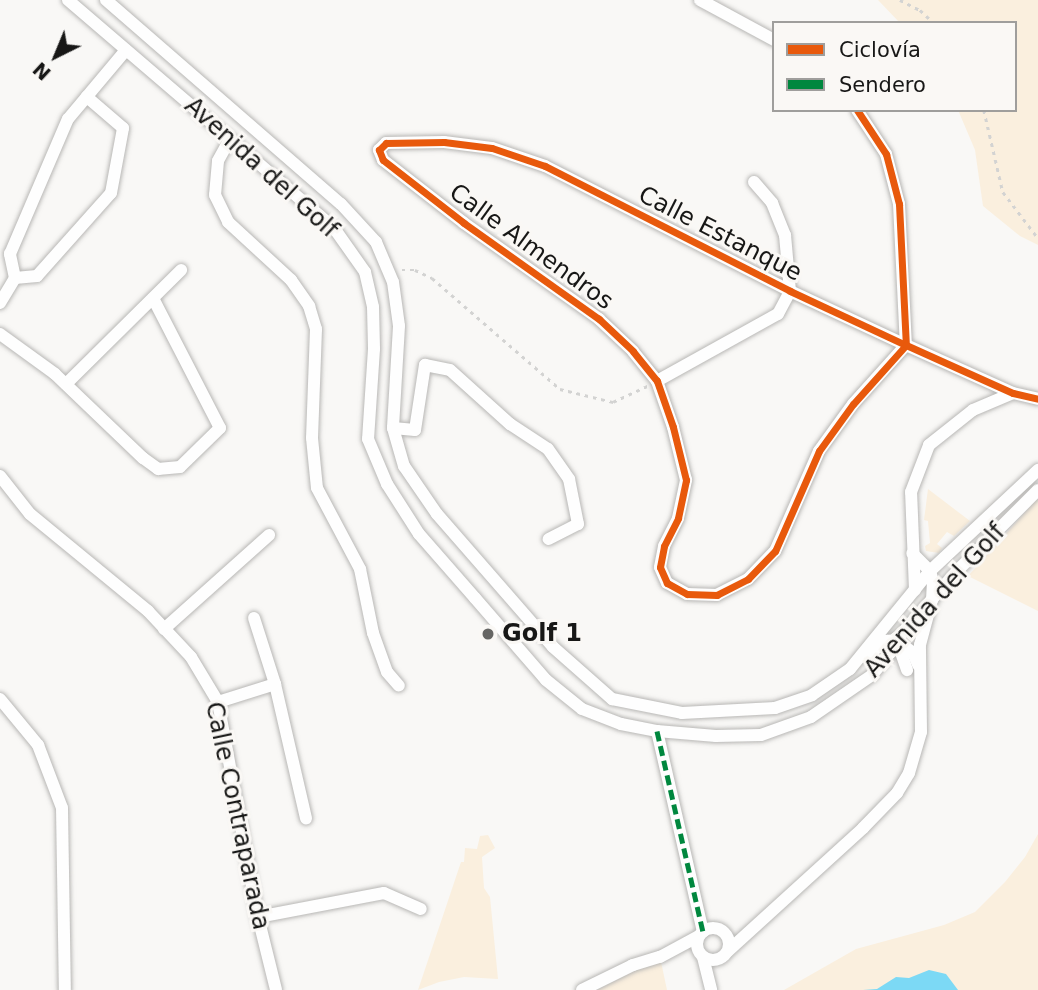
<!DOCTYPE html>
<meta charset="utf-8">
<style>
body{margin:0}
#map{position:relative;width:1038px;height:990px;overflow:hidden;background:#f9f8f6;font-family:"DejaVu Sans",sans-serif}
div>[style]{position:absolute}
.green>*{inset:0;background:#faefde}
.water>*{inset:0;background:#7cd9f5}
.path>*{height:2.5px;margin-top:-1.25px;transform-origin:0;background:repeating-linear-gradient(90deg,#d3d3d2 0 3.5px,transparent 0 8.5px)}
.roads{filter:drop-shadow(0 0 2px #b8b7b5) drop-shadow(0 0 2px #b8b7b5)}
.street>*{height:12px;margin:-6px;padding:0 6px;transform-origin:6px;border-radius:6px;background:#fefefe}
.street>.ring{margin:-6px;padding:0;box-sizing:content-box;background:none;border:12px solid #fefefe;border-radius:50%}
.quiet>*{height:5px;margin-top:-2.5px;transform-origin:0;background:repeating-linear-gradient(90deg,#00873e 0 10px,transparent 0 15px)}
.cycleway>*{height:7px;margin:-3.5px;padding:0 3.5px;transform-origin:3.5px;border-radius:3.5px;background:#e8590c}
.dots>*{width:19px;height:19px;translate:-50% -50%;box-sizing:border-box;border:4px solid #faf8f5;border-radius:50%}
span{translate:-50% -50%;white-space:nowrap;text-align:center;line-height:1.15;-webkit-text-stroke:6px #faf8f5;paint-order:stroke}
.street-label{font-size:24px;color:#171716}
.poi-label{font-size:24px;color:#171716;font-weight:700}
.left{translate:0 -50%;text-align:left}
.legend{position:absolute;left:772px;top:21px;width:245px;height:91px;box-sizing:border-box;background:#faf8f5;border:2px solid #9f9e9c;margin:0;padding:9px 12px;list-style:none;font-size:21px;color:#171716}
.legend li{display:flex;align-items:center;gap:14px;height:35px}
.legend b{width:35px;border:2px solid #9f9e9c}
.north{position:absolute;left:21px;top:21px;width:70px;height:70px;-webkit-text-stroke:5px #faf8f5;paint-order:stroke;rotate:223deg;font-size:19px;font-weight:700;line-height:28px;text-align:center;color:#171716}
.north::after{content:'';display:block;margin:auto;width:24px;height:32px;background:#171716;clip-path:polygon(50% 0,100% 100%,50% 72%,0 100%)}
</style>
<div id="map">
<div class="green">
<i style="clip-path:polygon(878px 0,1038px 0,1038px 245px,1020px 236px,983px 206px,975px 150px,958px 110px,1015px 110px,1015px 23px,900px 23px)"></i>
<i style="clip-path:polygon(928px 489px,970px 521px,954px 536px,947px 532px,937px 544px,942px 548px,939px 553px,926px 551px,925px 546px,930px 543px,928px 521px,924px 520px)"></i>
<i style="clip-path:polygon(1038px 498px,1038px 611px,968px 576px)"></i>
<i style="clip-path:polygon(1038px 834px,1038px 990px,784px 990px,856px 949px,944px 925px,975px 912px,1005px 882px,1025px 857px)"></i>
<i style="clip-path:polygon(488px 835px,495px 848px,482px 857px,484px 888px,490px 897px,498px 979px,464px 977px,439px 982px,418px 990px,461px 862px,464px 862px,465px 848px,477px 849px,480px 836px)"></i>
<i style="clip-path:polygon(660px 957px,667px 990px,597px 990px)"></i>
</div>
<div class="water">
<i style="clip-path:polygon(929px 970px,946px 974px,958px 990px,863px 990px,877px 989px,896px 977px,909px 978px)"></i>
</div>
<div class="path">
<i style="left:900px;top:0;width:22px;rotate:27deg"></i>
<i style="left:920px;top:10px;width:19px;rotate:43deg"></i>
<i style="left:984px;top:110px;width:84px;rotate:77deg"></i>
<i style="left:1003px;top:192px;width:58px;rotate:52.7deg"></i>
<i style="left:402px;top:270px;width:13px"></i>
<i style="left:415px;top:270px;width:19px;rotate:25deg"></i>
<i style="left:432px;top:278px;width:169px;rotate:40.9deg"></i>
<i style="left:560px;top:389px;width:55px;rotate:13.8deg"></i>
<i style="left:613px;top:402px;width:38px;rotate:-25deg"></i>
</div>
<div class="roads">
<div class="street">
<i style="left:68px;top:0;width:350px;rotate:40.6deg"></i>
<i style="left:334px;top:228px;width:54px;rotate:54.8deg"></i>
<i style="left:365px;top:272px;width:36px;rotate:77deg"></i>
<i style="left:373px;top:307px;width:42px;rotate:88.6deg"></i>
<i style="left:374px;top:349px;width:90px;rotate:93.8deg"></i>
<i style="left:368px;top:439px;width:49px;rotate:67.1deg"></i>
<i style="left:387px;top:484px;width:59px;rotate:57.4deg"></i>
<i style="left:419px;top:534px;width:85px;rotate:48.8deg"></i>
<i style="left:475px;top:598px;width:108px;rotate:49.1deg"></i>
<i style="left:546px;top:680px;width:46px;rotate:38.9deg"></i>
<i style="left:582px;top:709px;width:42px;rotate:21deg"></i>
<i style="left:621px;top:724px;width:37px;rotate:11deg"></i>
<i style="left:657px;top:731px;width:59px;rotate:4.8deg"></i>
<i style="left:716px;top:736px;width:45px;rotate:-1.3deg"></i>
<i style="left:761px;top:735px;width:53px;rotate:-19.8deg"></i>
<i style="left:811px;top:717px;width:74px;rotate:-34.5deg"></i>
<i style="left:872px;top:675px;width:28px;rotate:-51deg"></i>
<i style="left:890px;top:653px;width:14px;rotate:-65deg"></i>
<i style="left:896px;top:640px;width:94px;rotate:-48.5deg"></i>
<i style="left:958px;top:570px;width:113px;rotate:-45deg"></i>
<i style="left:106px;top:0;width:311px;rotate:41deg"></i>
<i style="left:341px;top:204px;width:52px;rotate:47.4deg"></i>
<i style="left:376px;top:242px;width:43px;rotate:67deg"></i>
<i style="left:393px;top:282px;width:44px;rotate:82.2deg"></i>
<i style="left:399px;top:326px;width:102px;rotate:93.4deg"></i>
<i style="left:393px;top:428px;width:40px;rotate:74deg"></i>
<i style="left:404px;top:466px;width:58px;rotate:55.5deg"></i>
<i style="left:437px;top:514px;width:176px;rotate:48.9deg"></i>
<i style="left:553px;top:647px;width:79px;rotate:41.4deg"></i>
<i style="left:612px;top:699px;width:71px;rotate:11.3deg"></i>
<i style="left:682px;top:713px;width:93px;rotate:-3.1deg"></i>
<i style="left:775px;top:708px;width:39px;rotate:-19deg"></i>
<i style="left:812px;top:695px;width:46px;rotate:-34.4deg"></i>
<i style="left:850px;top:669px;width:127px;rotate:-50.8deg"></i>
<i style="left:930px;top:571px;width:148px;rotate:-43.1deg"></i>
<i style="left:700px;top:0;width:84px;rotate:28.4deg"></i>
<i style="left:857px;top:110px;width:53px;rotate:56.6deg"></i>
<i style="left:886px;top:154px;width:52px;rotate:75.4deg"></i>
<i style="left:899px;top:204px;width:141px;rotate:87.2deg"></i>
<i style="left:906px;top:345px;width:79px;rotate:131.9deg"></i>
<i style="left:853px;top:404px;width:58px;rotate:125.9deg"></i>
<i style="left:819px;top:451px;width:109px;rotate:113.7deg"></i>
<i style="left:775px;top:551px;width:39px;rotate:134deg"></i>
<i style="left:748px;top:579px;width:35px;rotate:153deg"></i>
<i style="left:717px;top:595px;width:30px;rotate:-178deg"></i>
<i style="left:687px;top:594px;width:23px;rotate:-151deg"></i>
<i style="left:667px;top:583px;width:17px;rotate:-114deg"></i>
<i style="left:660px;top:567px;width:21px;rotate:-79deg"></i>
<i style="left:664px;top:546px;width:31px;rotate:-63deg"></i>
<i style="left:678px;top:518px;width:39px;rotate:-78deg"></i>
<i style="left:686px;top:480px;width:55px;rotate:-103.8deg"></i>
<i style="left:673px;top:427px;width:49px;rotate:-109.2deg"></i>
<i style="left:657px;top:381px;width:38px;rotate:-129deg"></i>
<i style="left:633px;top:351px;width:47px;rotate:-136.7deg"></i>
<i style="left:599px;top:319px;width:166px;rotate:-144.6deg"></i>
<i style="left:464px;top:223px;width:103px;rotate:-142.1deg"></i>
<i style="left:383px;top:160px;width:11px;rotate:-112deg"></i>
<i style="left:379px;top:150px;width:10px;rotate:-45deg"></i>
<i style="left:386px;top:143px;width:58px;rotate:-1deg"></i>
<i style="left:444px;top:142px;width:48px;rotate:7.1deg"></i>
<i style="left:492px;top:148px;width:56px;rotate:18.8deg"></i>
<i style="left:545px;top:166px;width:275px;rotate:27deg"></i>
<i style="left:790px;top:291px;width:128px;rotate:25deg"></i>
<i style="left:906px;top:345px;width:117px;rotate:24.2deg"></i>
<i style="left:1013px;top:393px;width:26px;rotate:13deg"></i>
<i style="left:230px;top:139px;width:25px;rotate:119deg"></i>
<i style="left:218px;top:161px;width:34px;rotate:95deg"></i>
<i style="left:215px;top:195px;width:30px;rotate:64deg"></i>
<i style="left:228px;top:222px;width:86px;rotate:42.6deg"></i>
<i style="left:291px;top:280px;width:32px;rotate:55deg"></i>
<i style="left:309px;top:306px;width:24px;rotate:73deg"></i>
<i style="left:316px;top:329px;width:109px;rotate:92.1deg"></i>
<i style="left:312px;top:438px;width:50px;rotate:84.3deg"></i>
<i style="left:317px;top:488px;width:92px;rotate:62deg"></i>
<i style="left:360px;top:569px;width:65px;rotate:78.5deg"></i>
<i style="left:373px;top:633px;width:41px;rotate:70.3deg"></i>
<i style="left:387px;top:672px;width:18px;rotate:49deg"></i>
<i style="left:754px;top:182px;width:28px;rotate:49deg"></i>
<i style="left:772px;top:203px;width:35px;rotate:68deg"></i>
<i style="left:785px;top:235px;width:56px;rotate:84.9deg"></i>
<i style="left:15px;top:278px;width:22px;rotate:-5deg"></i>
<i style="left:37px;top:276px;width:111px;rotate:-48.3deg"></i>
<i style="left:111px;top:193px;width:66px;rotate:-79.5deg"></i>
<i style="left:123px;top:128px;width:48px;rotate:-139.3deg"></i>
<i style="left:0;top:303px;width:29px;rotate:-59deg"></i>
<i style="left:15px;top:278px;width:25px;rotate:-102deg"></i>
<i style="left:10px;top:254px;width:147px;rotate:-66.8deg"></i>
<i style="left:68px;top:119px;width:90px;rotate:-50deg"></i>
<i style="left:0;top:334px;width:68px;rotate:36deg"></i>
<i style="left:55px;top:374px;width:122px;rotate:43.7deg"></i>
<i style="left:143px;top:458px;width:19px;rotate:36deg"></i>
<i style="left:158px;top:469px;width:22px;rotate:-5deg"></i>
<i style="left:180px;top:467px;width:56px;rotate:-44.3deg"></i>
<i style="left:220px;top:428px;width:146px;rotate:-117.3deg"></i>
<i style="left:657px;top:381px;width:138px;rotate:-29deg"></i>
<i style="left:778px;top:314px;width:26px;rotate:-62deg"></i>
<i style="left:66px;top:384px;width:162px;rotate:-44.7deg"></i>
<i style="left:393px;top:428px;width:22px;rotate:5deg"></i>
<i style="left:415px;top:430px;width:66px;rotate:-81.3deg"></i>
<i style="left:425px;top:365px;width:25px;rotate:11deg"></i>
<i style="left:450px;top:370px;width:81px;rotate:42deg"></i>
<i style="left:510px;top:424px;width:45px;rotate:33.3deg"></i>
<i style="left:548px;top:449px;width:37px;rotate:55deg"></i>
<i style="left:569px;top:479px;width:46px;rotate:78.7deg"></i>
<i style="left:578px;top:524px;width:33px;rotate:153deg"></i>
<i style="left:0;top:476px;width:48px;rotate:51.7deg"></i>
<i style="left:30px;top:514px;width:153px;rotate:39.4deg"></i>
<i style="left:148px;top:611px;width:63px;rotate:46.9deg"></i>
<i style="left:191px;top:657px;width:52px;rotate:59deg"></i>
<i style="left:218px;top:702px;width:219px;rotate:79.5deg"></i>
<i style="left:258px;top:917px;width:75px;rotate:76.1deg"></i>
<i style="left:915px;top:590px;width:98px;rotate:-92.3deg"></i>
<i style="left:911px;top:492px;width:50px;rotate:-69deg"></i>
<i style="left:929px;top:445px;width:56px;rotate:-38.5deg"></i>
<i style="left:973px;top:410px;width:43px;rotate:-23deg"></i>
<i style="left:254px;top:618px;width:69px;rotate:72.3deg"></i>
<i style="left:275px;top:684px;width:138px;rotate:77deg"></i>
<i style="left:164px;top:629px;width:141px;rotate:-41.8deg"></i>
<i style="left:896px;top:638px;width:34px;rotate:71deg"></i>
<i style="left:866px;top:656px;width:26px;rotate:-36deg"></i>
<i style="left:887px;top:641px;width:9px;rotate:-6deg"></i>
<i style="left:896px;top:640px;width:21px;rotate:37deg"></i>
<i style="left:913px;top:653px;width:13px;rotate:67deg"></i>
<i style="left:0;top:699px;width:60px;rotate:50.4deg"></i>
<i style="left:38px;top:745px;width:67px;rotate:69.1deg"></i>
<i style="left:62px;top:808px;width:182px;rotate:89.1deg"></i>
<i style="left:218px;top:702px;width:60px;rotate:-17.5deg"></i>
<i style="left:657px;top:731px;width:206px;rotate:77.1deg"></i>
<i style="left:258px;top:917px;width:128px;rotate:-10.8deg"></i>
<i style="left:384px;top:893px;width:40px;rotate:23.4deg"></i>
<i class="ring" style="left:697px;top:928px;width:20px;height:20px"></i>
<i style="left:728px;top:951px;width:183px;rotate:-42.3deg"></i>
<i style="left:863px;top:828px;width:49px;rotate:-45.8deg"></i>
<i style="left:897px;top:793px;width:23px;rotate:-59deg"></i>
<i style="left:909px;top:773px;width:43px;rotate:-73.7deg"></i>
<i style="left:921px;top:732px;width:87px;rotate:-90.7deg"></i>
<i style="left:920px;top:645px;width:47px;rotate:-75.1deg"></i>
<i style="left:932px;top:600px;width:18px;rotate:-87deg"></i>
<i style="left:933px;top:582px;width:11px;rotate:-105deg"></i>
<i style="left:930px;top:571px;width:25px;rotate:-135deg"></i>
<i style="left:703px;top:957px;width:34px;rotate:76deg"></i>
<i style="left:582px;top:990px;width:57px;rotate:-26.1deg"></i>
<i style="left:633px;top:965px;width:28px;rotate:-17deg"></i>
<i style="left:660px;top:957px;width:44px;rotate:-28.3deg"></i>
</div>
</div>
<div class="quiet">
<i style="left:657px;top:731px;width:206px;rotate:77.1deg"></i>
</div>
<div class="cycleway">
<i style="left:857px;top:110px;width:53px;rotate:56.6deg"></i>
<i style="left:886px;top:154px;width:52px;rotate:75.4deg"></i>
<i style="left:899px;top:204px;width:141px;rotate:87.2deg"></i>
<i style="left:906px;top:345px;width:79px;rotate:131.9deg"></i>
<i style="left:853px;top:404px;width:58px;rotate:125.9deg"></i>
<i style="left:819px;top:451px;width:109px;rotate:113.7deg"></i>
<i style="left:775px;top:551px;width:39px;rotate:134deg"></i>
<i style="left:748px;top:579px;width:35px;rotate:153deg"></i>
<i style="left:717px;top:595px;width:30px;rotate:-178deg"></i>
<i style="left:687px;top:594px;width:23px;rotate:-151deg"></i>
<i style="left:667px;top:583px;width:17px;rotate:-114deg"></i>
<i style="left:660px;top:567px;width:21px;rotate:-79deg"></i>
<i style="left:664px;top:546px;width:31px;rotate:-63deg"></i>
<i style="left:678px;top:518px;width:39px;rotate:-78deg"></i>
<i style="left:686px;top:480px;width:55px;rotate:-103.8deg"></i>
<i style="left:673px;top:427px;width:49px;rotate:-109.2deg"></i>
<i style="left:657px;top:381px;width:38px;rotate:-129deg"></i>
<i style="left:633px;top:351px;width:47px;rotate:-136.7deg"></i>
<i style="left:599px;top:319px;width:166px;rotate:-144.6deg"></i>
<i style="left:464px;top:223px;width:103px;rotate:-142.1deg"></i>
<i style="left:383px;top:160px;width:11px;rotate:-112deg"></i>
<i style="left:379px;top:150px;width:10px;rotate:-45deg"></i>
<i style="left:386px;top:143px;width:58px;rotate:-1deg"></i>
<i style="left:444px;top:142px;width:48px;rotate:7.1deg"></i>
<i style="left:492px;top:148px;width:56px;rotate:18.8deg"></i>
<i style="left:545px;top:166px;width:275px;rotate:27deg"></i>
<i style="left:790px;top:291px;width:128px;rotate:25deg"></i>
<i style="left:906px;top:345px;width:117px;rotate:24.2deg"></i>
<i style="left:1013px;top:393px;width:26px;rotate:13deg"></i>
</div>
<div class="dots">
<i style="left:488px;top:634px;background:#666664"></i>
</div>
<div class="street-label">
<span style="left:261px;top:168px;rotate:42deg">Avenida del Golf</span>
<span style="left:720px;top:234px;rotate:27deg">Calle Estanque</span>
<span style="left:531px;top:247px;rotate:36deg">Calle Almendros</span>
<span style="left:935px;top:601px;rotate:-48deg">Avenida del Golf</span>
<span style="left:237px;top:816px;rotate:78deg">Calle Contraparada</span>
</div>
<div class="poi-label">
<span class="left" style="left:502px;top:634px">Golf 1</span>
</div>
<ul class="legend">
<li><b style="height:9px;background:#e8590c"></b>Ciclovía</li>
<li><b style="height:9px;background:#00873e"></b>Sendero</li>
</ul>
<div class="north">N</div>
</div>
